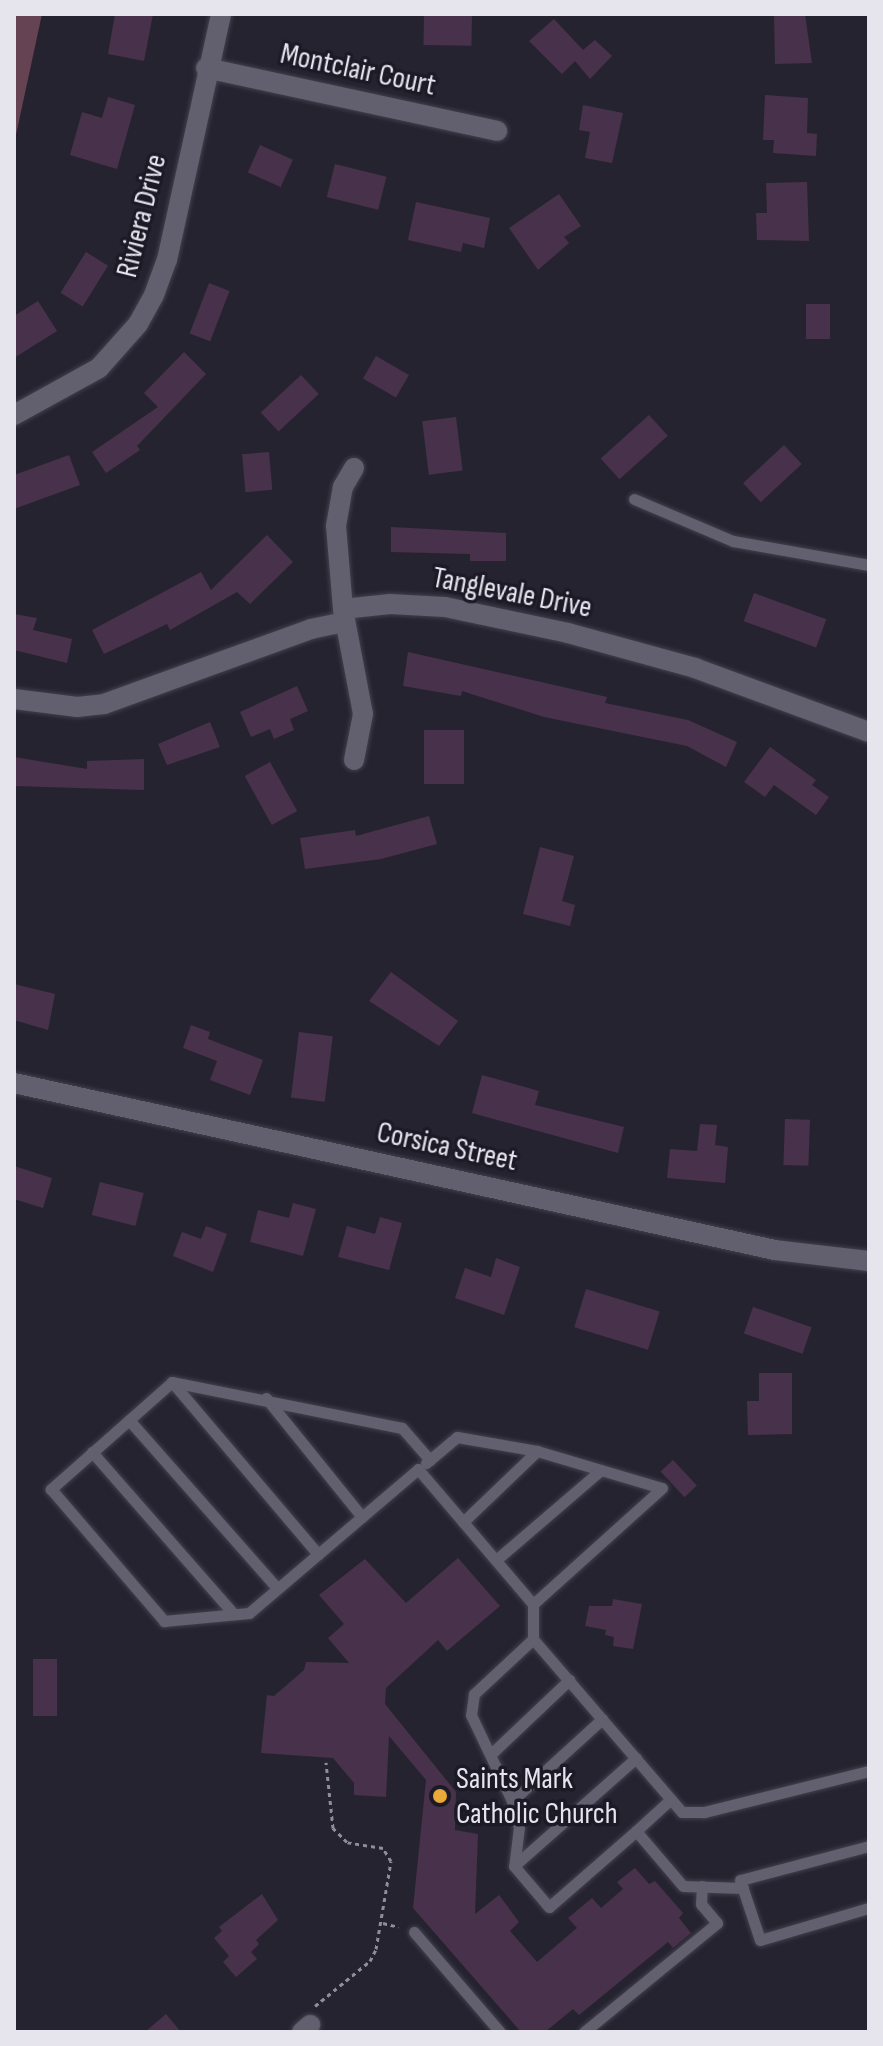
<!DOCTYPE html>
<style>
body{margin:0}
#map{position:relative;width:883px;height:2046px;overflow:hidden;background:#262331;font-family:"Sofia Sans Condensed",sans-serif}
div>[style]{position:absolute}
.forest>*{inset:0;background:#664352}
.building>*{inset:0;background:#48314b;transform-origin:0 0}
.path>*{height:3px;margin-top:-1.5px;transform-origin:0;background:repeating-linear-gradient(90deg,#8f8d99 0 4px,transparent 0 8px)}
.roads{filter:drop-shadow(0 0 2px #43404c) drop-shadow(0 0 2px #43404c)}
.service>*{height:11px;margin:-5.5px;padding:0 5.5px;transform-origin:5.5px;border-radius:5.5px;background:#625f6f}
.minor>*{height:20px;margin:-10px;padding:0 10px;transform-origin:10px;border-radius:10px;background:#625f6f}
.dots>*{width:22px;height:22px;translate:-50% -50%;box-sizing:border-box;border:4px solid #1d1a27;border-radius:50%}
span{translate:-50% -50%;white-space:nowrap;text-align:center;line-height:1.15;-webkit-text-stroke:7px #1d1a27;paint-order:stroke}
.street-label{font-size:30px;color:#e6e5ee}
.poi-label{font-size:30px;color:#e6e5ee}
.left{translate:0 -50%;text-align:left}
.frame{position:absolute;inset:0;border:16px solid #e6e5ee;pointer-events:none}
</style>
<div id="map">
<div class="forest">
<i style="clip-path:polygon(14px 14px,42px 14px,14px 144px)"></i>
</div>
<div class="building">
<i style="clip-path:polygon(115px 14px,153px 14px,144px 61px,108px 54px)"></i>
<i style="left:424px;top:14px;width:48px;height:31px;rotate:1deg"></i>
<i style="clip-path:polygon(774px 14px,805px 14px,812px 63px,775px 64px)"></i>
<i style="clip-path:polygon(554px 19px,583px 50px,595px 40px,612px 56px,590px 79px,575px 61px,562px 74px,529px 41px)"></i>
<i style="clip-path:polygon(765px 95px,808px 98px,807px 133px,817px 134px,816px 156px,773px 153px,774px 140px,763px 140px)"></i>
<i style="clip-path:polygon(108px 97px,135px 105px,117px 169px,70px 155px,82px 112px,102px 118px)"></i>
<i style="clip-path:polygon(583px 105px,623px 113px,612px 163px,585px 158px,590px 132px,579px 130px)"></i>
<i style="left:260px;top:145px;width:36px;height:30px;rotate:24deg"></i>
<i style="left:335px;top:164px;width:53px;height:34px;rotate:14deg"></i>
<i style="clip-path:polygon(807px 182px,809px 241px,757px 240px,756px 213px,767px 213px,766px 183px)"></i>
<i style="clip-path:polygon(559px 194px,581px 226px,564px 237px,569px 243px,538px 270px,509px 228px)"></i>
<i style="clip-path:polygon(416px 202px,490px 218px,484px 248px,463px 243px,461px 252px,408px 240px)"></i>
<i style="left:86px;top:252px;width:26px;height:48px;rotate:32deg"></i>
<i style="left:209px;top:283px;width:22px;height:54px;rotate:21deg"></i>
<i style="clip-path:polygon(38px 301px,57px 331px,14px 358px,14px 316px)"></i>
<i style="left:806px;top:304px;width:24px;height:35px"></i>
<i style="clip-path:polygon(184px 352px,206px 374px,137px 446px,140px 450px,106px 473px,92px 452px,158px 407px,144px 393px)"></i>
<i style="left:376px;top:356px;width:38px;height:26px;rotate:30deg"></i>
<i style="left:301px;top:375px;width:26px;height:55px;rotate:47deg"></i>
<i style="left:649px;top:415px;width:28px;height:65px;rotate:48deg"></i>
<i style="left:456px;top:417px;width:54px;height:34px;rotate:83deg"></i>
<i style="left:784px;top:445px;width:26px;height:56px;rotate:47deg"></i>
<i style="left:269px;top:452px;width:38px;height:27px;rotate:85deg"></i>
<i style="clip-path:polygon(69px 455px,80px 485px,14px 509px,14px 475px)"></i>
<i style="clip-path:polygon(391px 527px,506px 533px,506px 561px,470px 561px,470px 554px,391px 552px)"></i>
<i style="clip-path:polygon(267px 535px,293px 562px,250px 604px,237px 592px,170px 630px,167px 624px,104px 654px,92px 630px,201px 572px,211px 590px)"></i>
<i style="left:754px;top:593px;width:77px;height:30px;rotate:20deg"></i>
<i style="clip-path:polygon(14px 614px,37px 618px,33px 630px,72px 639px,67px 663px,14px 650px)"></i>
<i style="clip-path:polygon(408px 652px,607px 697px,605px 703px,688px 720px,737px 742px,726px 767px,687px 746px,544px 717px,462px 691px,461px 696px,403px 686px)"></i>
<i style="clip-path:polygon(297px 686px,308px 711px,290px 719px,294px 730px,274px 739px,270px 729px,251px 737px,240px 712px)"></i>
<i style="clip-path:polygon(210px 722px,220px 747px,167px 765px,158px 744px)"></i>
<i style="left:424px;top:730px;width:40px;height:54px"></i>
<i style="clip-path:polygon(770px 747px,816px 780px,812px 785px,829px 797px,816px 815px,774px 785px,765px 797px,744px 782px)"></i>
<i style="clip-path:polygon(14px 757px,87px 769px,87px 761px,144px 759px,144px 790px,14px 786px)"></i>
<i style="left:270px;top:762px;width:56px;height:29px;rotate:61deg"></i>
<i style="clip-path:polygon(429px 816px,437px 844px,381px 859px,305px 869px,300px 838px,355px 830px,356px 836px)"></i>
<i style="clip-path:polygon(540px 847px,574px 856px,562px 901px,575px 905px,570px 926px,523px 914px)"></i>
<i style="clip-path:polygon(391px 972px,458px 1021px,439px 1046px,369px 1001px)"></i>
<i style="clip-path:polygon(14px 984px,55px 994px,48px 1030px,14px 1020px)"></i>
<i style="clip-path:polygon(191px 1025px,210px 1032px,208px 1039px,263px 1060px,250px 1095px,210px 1080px,217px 1061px,183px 1048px)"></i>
<i style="left:299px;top:1032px;width:34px;height:66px;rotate:7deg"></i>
<i style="clip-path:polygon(482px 1075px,539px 1091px,535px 1105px,624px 1127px,618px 1153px,472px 1113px)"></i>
<i style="left:785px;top:1119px;width:25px;height:46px;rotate:2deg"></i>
<i style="clip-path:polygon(700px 1124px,717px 1125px,715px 1145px,728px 1147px,725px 1183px,667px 1178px,670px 1149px,697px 1151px)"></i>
<i style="clip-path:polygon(14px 1166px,52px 1178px,43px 1208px,14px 1199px)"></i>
<i style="left:100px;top:1182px;width:45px;height:34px;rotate:14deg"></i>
<i style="clip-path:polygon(293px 1203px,316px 1209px,303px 1256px,250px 1242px,258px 1210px,289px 1218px)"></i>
<i style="clip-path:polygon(380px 1217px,402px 1223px,389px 1270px,338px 1257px,347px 1226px,375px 1234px)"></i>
<i style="clip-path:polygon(206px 1226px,227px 1234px,213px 1272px,173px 1256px,182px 1232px,201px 1239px)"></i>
<i style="clip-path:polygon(496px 1258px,520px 1267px,504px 1315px,455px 1298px,465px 1268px,491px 1277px)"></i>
<i style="left:586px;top:1289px;width:77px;height:40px;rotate:17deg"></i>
<i style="left:753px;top:1307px;width:62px;height:28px;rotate:19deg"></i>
<i style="clip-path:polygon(759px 1373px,792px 1373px,792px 1434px,748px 1435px,747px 1401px,759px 1401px)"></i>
<i style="left:673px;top:1460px;width:35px;height:17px;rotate:47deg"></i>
<i style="clip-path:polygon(458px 1558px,500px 1606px,447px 1651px,438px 1640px,386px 1688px,385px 1704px,456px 1792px,455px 1830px,478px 1834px,475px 1914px,499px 1895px,519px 1922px,510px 1931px,537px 1962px,577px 1928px,568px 1918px,592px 1898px,601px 1908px,623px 1889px,617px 1882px,635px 1868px,649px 1884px,655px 1881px,683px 1913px,679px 1918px,691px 1933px,673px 1948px,668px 1942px,579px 2015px,573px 2009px,545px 2032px,521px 2032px,413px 1908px,426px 1780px,389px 1736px,386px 1797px,354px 1795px,354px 1783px,333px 1758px,261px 1753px,267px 1695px,274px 1696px,304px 1670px,306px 1662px,349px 1663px,328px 1638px,344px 1624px,319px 1595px,365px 1559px,406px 1603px)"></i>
<i style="clip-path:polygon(613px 1599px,642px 1604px,633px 1649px,613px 1646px,614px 1637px,605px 1635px,606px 1630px,585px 1626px,589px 1606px,612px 1606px)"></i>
<i style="left:33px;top:1659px;width:24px;height:57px"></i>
<i style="clip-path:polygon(262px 1894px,278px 1920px,256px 1940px,259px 1944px,251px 1952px,257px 1959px,236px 1977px,223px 1962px,229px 1956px,214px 1938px,222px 1931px,219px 1927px)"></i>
<i style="clip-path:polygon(166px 2014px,181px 2032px,145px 2032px)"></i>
</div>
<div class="path">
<i style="left:383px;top:1923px;width:16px;rotate:14deg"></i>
<i style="left:315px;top:2006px;width:71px;rotate:-39.3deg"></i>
<i style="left:370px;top:1961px;width:13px;rotate:-63deg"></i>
<i style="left:376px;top:1949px;width:89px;rotate:-80.3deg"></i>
<i style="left:391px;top:1861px;width:15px;rotate:-122deg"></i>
<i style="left:383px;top:1848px;width:36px;rotate:-171deg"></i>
<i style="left:347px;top:1842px;width:20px;rotate:-135deg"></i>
<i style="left:333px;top:1828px;width:66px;rotate:-96.1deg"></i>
</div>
<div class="roads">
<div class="service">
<i style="left:634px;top:499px;width:108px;rotate:23deg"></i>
<i style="left:733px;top:541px;width:138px;rotate:10deg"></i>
<i style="left:172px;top:1382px;width:226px;rotate:49.7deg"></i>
<i style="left:266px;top:1398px;width:153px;rotate:51.1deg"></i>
<i style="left:129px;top:1420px;width:224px;rotate:48.6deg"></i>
<i style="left:92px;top:1452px;width:215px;rotate:48.8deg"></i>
<i style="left:430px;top:1460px;width:43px;rotate:-131.2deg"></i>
<i style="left:402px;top:1428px;width:235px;rotate:-168.7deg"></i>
<i style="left:172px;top:1382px;width:162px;rotate:138.5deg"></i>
<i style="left:51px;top:1489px;width:174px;rotate:49.4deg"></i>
<i style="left:164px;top:1621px;width:85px;rotate:-5.4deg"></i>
<i style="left:249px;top:1613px;width:222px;rotate:-40.4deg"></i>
<i style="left:418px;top:1469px;width:177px;rotate:49.6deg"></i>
<i style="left:426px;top:1463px;width:40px;rotate:-40deg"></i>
<i style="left:457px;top:1437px;width:81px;rotate:9.9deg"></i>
<i style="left:537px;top:1451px;width:130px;rotate:16.5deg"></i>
<i style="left:662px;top:1488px;width:173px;rotate:138deg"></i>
<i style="left:533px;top:1604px;width:35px;rotate:90deg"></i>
<i style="left:533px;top:1639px;width:228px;rotate:49.3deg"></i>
<i style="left:682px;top:1812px;width:22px"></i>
<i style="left:704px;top:1812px;width:170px;rotate:-14deg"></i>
<i style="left:463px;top:1522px;width:103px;rotate:-43.8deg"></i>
<i style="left:496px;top:1560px;width:138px;rotate:-40.6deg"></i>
<i style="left:533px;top:1639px;width:81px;rotate:137deg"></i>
<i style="left:474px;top:1694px;width:21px;rotate:98deg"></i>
<i style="left:471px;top:1715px;width:95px;rotate:64.5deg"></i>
<i style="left:512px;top:1801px;width:27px;rotate:75deg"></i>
<i style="left:519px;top:1827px;width:39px;rotate:97deg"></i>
<i style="left:514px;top:1866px;width:54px;rotate:49.5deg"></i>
<i style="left:549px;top:1907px;width:116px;rotate:-41.1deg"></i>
<i style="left:636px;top:1831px;width:72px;rotate:49.5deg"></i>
<i style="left:683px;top:1886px;width:60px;rotate:1.9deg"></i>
<i style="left:491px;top:1754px;width:108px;rotate:-43.5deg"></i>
<i style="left:512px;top:1801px;width:122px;rotate:-42.3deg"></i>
<i style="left:636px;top:1831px;width:47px;rotate:-42.4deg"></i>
<i style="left:869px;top:1846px;width:133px;rotate:165.2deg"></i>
<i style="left:740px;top:1880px;width:63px;rotate:71.6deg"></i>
<i style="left:760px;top:1940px;width:114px;rotate:-16.4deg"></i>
<i style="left:514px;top:1866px;width:163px;rotate:-41.5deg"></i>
<i style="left:414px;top:1932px;width:132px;rotate:49.3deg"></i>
<i style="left:584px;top:2032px;width:172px;rotate:-39.3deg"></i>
<i style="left:717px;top:1923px;width:25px;rotate:-130deg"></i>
<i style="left:701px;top:1904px;width:18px;rotate:-87deg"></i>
</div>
<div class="minor">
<i style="left:206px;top:68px;width:298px;rotate:12.2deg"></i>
<i style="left:14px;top:415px;width:97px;rotate:-28.9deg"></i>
<i style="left:99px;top:368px;width:59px;rotate:-48.4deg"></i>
<i style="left:138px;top:324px;width:33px;rotate:-61deg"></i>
<i style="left:154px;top:295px;width:37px;rotate:-70deg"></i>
<i style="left:167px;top:260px;width:252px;rotate:-77.6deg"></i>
<i style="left:343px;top:609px;width:47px;rotate:-6.1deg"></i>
<i style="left:390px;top:604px;width:55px;rotate:3.1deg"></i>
<i style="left:445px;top:607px;width:126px;rotate:11.9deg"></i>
<i style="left:568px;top:633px;width:132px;rotate:15.4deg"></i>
<i style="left:695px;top:668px;width:185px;rotate:20.2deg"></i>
<i style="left:14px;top:699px;width:64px;rotate:7.2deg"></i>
<i style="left:77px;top:707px;width:27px;rotate:-6deg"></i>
<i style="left:104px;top:704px;width:220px;rotate:-19.9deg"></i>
<i style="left:311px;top:629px;width:35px;rotate:-12deg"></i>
<i style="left:354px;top:760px;width:47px;rotate:-78.9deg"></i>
<i style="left:363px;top:714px;width:107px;rotate:-100.8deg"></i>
<i style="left:343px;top:609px;width:83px;rotate:-94.8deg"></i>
<i style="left:336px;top:526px;width:40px;rotate:-80deg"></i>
<i style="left:343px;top:487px;width:22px;rotate:-60deg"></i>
<i style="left:14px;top:1083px;width:779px;rotate:12.38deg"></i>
<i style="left:775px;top:1250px;width:95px;rotate:6.7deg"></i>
<i style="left:302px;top:2032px;width:11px;rotate:-41deg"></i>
</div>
</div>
<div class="dots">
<i style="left:440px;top:1796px;background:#eaaa39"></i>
</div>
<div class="street-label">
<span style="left:358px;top:70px;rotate:12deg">Montclair Court</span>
<span style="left:142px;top:216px;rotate:-76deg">Riviera Drive</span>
<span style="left:512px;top:593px;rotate:11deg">Tanglevale Drive</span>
<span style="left:447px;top:1147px;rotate:12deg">Corsica Street</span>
</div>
<div class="poi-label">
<span class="left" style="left:456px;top:1796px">Saints Mark<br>Catholic Church</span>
</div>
<div class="frame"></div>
</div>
